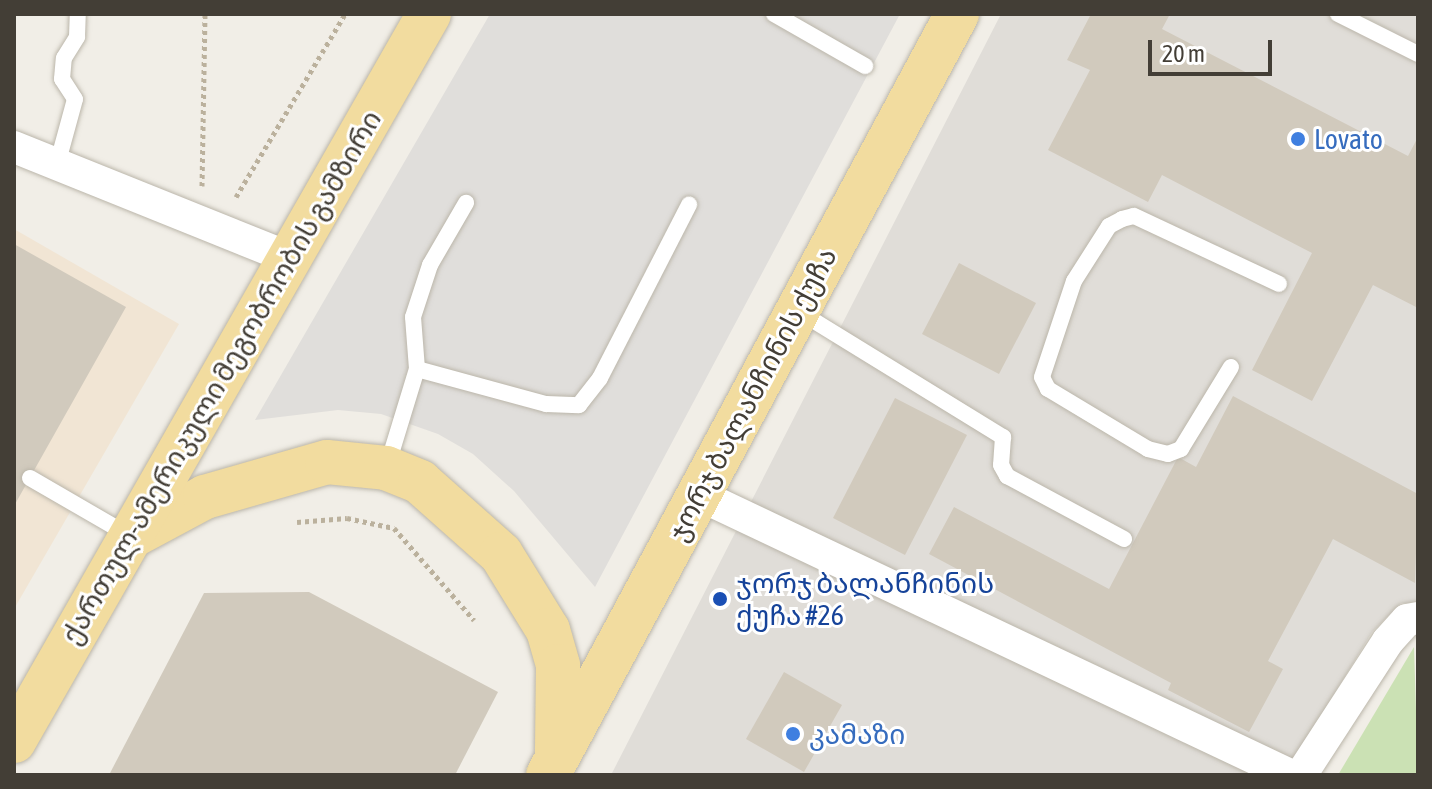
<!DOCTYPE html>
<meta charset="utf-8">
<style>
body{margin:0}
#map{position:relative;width:1432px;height:789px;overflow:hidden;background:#f1eee7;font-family:"Asap Condensed","Noto Sans Georgian",sans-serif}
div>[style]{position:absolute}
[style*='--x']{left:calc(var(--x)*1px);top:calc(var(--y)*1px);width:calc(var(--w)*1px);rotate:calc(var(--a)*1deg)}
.commercial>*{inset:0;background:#f1e5d4}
.industrial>*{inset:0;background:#e0ddd8}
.green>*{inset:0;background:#cbe1b4}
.parking>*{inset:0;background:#e0dedb}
.building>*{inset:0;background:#d1cabd}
.path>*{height:5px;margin-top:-2.5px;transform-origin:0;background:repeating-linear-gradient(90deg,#bbb19d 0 4px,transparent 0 8px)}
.roads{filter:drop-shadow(0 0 2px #bbb6aa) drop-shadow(0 0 2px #bbb6aa)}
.service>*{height:16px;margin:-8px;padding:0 8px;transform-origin:8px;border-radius:8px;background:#fff}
.minor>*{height:32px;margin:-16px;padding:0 16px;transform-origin:16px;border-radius:16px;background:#fff}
.primary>*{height:44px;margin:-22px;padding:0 22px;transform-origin:22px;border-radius:22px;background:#f2dc9f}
.dots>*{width:22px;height:22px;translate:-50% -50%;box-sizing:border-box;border:4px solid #fff;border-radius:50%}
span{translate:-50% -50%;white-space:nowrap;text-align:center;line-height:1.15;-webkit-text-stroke:6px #fff;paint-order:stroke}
.shop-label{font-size:28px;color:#366cbe}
.left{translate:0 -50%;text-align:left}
.street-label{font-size:28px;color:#433e36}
.transit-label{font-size:28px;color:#164399}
.frame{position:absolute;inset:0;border:16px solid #433e36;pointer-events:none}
.scale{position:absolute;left:1148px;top:40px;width:124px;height:36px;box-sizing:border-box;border:4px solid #433e36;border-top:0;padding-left:10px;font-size:24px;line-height:28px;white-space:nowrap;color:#433e36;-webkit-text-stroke:6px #fff;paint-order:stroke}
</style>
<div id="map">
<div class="commercial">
<div style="clip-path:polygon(14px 229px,179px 324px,14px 609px)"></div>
</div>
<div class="industrial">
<div style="clip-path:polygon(1001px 14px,1418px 14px,1418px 603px,1401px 603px,1372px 632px,1285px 775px,611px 775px)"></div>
</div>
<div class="green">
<div style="clip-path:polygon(1414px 647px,1418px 775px,1338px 775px)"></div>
</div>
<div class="parking">
<div style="clip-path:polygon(490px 14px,900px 14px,595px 587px,514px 491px,473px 454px,438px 434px,381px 414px,338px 410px,255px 420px)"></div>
</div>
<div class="building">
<div style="clip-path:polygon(1091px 14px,1170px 14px,1162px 29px,1408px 156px,1418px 137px,1418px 308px,1373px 285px,1312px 401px,1252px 370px,1312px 253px,1162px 175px,1148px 202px,1048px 150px,1090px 70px,1067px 60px)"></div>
<div style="clip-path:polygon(14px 244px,126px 307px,14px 506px)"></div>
<div style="clip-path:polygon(959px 263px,1036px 303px,999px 374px,922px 334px)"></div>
<div style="clip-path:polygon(1233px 396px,1418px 494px,1415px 583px,1333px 539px,1268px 661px,1283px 669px,1249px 732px,1168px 690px,1171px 683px,929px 554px,954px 507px,1109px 589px,1178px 457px,1196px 467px)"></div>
<div style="clip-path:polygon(895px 398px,967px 435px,905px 555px,833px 518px)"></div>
<div style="clip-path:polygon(309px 592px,498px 692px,455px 775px,109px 775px,204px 593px)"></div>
<div style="clip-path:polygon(784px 672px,842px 705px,804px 772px,746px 739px)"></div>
</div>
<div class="path">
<div style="--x:202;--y:186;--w:172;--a:-89"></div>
<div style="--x:236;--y:197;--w:213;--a:-59.2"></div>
<div style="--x:297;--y:522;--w:50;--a:-4.6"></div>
<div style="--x:347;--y:518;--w:48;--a:12"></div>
<div style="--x:394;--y:528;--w:122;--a:49"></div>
</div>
<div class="roads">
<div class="service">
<div style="--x:774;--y:14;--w:105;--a:29.7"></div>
<div style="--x:1338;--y:14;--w:89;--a:26.6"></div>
<div style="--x:57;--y:165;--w:68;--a:-74.7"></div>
<div style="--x:75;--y:99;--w:24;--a:-123"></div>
<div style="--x:62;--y:79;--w:21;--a:-85"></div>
<div style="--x:64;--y:58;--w:25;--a:-58"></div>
<div style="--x:77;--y:37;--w:23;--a:-88"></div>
<div style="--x:798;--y:311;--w:241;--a:31.6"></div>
<div style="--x:1003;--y:437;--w:28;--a:94"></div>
<div style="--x:1001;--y:465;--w:13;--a:61"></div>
<div style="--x:1007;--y:476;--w:133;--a:28.3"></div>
<div style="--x:1231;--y:367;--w:96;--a:121.4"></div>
<div style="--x:1181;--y:449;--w:14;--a:159"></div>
<div style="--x:1168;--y:454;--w:21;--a:-166"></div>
<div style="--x:1148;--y:449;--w:117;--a:-149"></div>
<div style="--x:1048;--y:389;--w:13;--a:-117"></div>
<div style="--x:1042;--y:377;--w:101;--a:-71.6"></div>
<div style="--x:1074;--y:281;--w:65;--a:-57.5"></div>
<div style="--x:1109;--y:226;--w:15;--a:-28"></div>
<div style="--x:1122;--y:219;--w:12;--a:-14"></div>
<div style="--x:1134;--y:216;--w:160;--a:25.1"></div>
<div style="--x:417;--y:369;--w:134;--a:15.2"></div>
<div style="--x:546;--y:404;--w:33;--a:2"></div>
<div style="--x:579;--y:405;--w:34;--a:-52"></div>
<div style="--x:600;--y:378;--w:195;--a:-62.8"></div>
<div style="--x:387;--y:467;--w:102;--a:-73"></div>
<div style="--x:417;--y:369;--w:52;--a:-94.4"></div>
<div style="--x:413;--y:317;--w:55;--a:-71.9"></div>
<div style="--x:430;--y:265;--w:72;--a:-59.9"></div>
<div style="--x:30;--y:478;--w:116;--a:30.1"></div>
</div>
<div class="minor">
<div style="--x:14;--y:147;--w:294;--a:21.9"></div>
<div style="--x:697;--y:494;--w:656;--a:25.35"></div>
<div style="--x:1301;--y:775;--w:160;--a:-57"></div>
<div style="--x:1388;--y:641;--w:28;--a:-48"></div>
<div style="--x:1407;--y:620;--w:11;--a:-10"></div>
</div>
<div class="primary">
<div style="--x:132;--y:536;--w:83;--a:-28.1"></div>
<div style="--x:205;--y:497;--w:127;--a:-16"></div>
<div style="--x:327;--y:462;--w:59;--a:5.8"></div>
<div style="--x:386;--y:468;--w:37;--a:22"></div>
<div style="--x:420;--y:482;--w:108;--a:41.6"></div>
<div style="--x:501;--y:554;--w:89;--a:58.3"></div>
<div style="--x:548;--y:630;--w:37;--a:74"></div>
<div style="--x:558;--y:666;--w:86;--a:90.7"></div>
<div style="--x:14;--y:741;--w:837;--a:-60.28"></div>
<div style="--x:548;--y:775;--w:864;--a:-61.74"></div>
</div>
</div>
<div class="dots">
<div style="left:1298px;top:139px;background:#3f7fe0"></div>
<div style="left:720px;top:599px;background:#1a4fb4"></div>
<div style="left:793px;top:734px;background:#3f7fe0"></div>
</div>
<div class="shop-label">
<span class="left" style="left:1314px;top:139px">Lovato</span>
<span class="left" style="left:809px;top:734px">კამაზი</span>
</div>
<div class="street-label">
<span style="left:221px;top:377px;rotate:-60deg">ქართულ-ამერიკული მეგობრობის გამზირი</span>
<span style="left:752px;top:394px;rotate:-62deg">ჯორჯ ბალანჩინის ქუჩა</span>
</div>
<div class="transit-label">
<span class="left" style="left:736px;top:599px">ჯორჯ ბალანჩინის<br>ქუჩა #26</span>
</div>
<div class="frame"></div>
<div class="scale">20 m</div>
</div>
